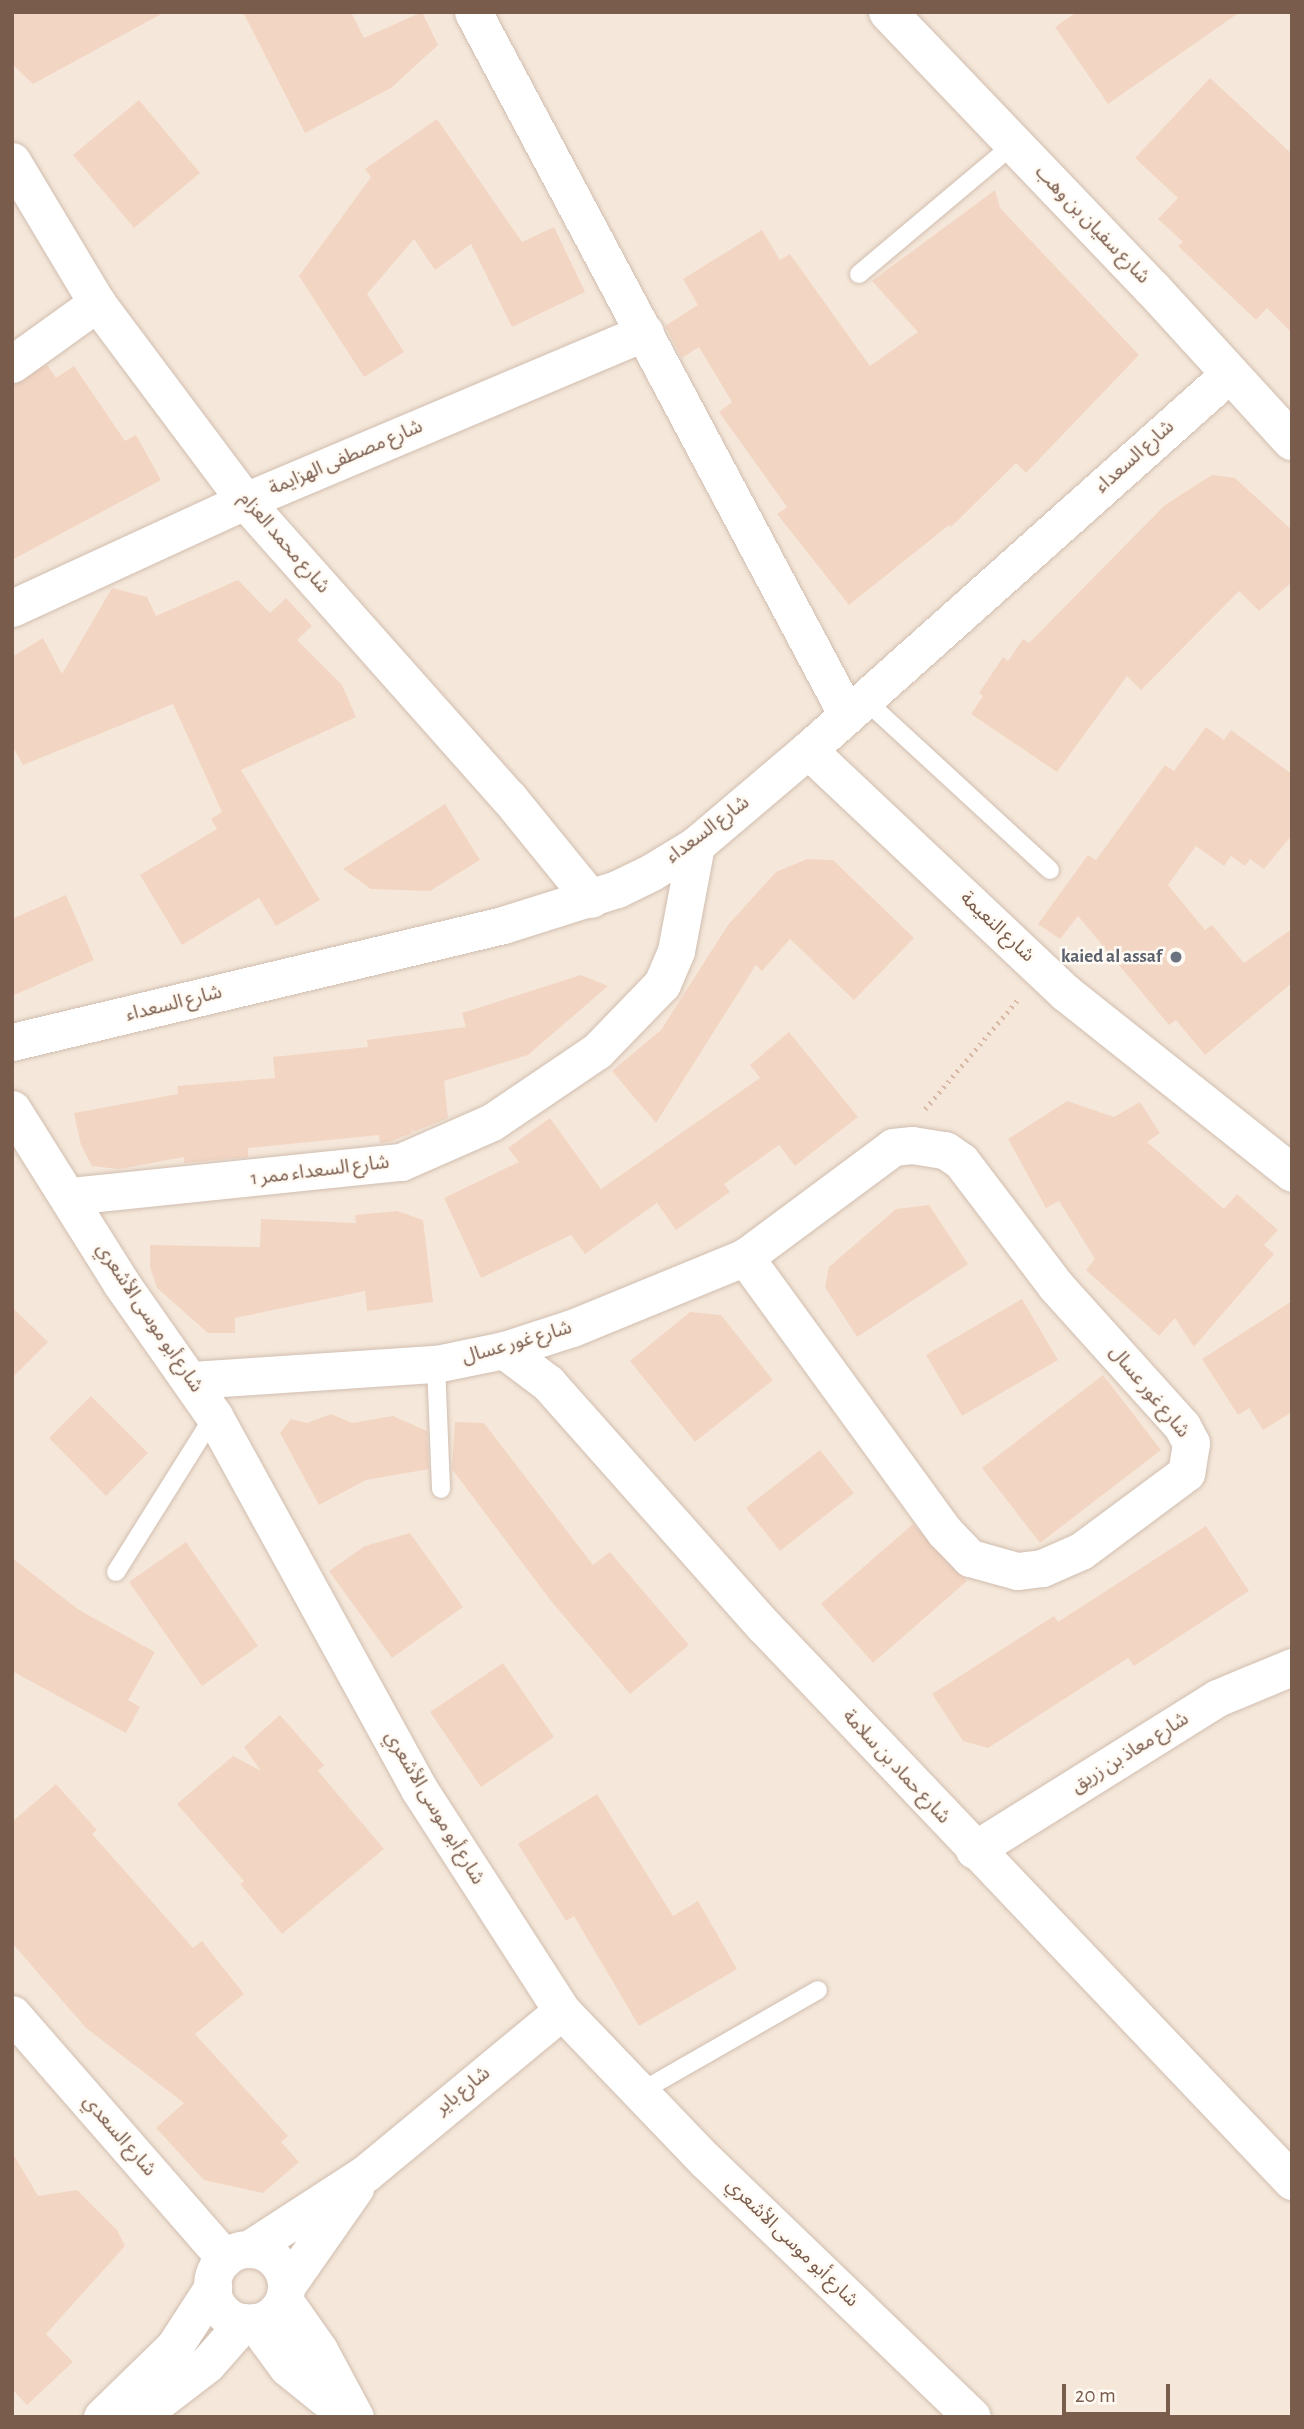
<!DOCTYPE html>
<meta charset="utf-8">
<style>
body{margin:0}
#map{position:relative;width:1304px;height:2429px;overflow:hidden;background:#fdf6ec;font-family:"Alegreya Sans","Noto Sans Arabic",sans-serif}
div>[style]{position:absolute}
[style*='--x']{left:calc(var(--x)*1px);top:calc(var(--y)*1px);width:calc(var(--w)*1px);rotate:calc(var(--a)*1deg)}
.residential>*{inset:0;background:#f5e8da}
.building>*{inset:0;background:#f3d5c3}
.path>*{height:4.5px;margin-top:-2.25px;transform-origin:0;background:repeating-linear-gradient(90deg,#d9b8a5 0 2px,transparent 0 7px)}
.roads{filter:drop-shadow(0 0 2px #d1beb0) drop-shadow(0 0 2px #d1beb0)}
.lane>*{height:18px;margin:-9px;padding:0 9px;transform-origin:9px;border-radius:9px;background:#fff}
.street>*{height:37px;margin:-18.5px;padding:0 18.5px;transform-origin:18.5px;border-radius:18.5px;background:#fff}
.street>.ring{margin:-18.5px;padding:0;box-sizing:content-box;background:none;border:37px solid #fff;border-radius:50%}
.secondary>*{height:38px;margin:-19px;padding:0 19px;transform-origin:19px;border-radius:19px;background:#fff}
.dots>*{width:19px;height:19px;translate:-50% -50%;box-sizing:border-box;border:4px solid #fffaf3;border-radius:50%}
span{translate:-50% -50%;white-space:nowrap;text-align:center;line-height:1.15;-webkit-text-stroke:5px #fffaf3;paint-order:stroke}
.street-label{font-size:19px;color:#7a5c4d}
.worship-label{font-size:19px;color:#5b616d;font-weight:700}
.right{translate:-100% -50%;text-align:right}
.frame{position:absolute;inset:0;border:14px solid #7a5c4d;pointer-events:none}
.scale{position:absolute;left:1062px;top:2384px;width:108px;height:32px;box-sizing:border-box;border:4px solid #7a5c4d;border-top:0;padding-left:9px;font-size:21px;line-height:24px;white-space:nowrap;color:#7a5c4d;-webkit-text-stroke:5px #fffaf3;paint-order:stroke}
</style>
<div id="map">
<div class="residential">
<div style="clip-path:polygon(12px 12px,1292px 12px,1292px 2417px,12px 2417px)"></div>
</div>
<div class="building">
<div style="clip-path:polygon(12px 12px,165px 12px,33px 84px,12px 64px)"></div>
<div style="clip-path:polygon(243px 12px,351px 12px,364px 38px,422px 12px,438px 45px,391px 88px,305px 133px)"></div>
<div style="clip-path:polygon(1077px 12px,1240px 12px,1108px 104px,1055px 27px)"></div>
<div style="clip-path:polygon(1210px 78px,1292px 154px,1292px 333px,1267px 308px,1256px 320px,1178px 246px,1183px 242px,1158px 219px,1178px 198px,1135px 158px)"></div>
<div style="clip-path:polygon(139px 100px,200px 173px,134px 228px,73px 155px)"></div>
<div style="clip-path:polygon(437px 119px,522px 242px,554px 227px,585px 292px,512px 327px,471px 244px,435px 270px,414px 239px,367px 294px,404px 352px,364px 377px,299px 276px,371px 177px,365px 169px)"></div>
<div style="clip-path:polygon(995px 190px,1000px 208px,1139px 355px,1026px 473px,1016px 463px,951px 527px,949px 525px,849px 605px,777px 514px,787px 507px,719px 412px,732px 402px,699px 347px,682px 358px,665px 326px,698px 305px,683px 279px,762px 230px,780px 260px,790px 254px,870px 366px,918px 332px,872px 281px)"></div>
<div style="clip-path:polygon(47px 365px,56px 378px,74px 366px,125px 441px,136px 435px,161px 480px,12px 560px,12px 385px)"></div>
<div style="clip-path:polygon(1212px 475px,1235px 478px,1292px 530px,1292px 582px,1259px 611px,1239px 591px,1141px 690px,1127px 676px,1057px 772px,971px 714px,983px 696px,979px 693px,1003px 657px,1008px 661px,1023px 639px,1029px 643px,1165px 505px)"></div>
<div style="clip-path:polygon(238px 580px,270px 613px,286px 598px,312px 626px,297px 640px,342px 685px,356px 717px,241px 770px,320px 900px,276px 926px,259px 898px,182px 945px,140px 875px,217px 829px,211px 819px,222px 812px,173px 704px,23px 765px,12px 745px,12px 657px,43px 638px,62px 674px,112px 588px,147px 597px,156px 616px)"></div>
<div style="clip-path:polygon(1206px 727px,1224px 740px,1231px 730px,1292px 774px,1292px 835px,1264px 869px,1250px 859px,1245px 866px,1231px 856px,1224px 866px,1196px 846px,1168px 885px,1205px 930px,1212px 925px,1244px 963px,1292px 929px,1292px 983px,1205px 1055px,1176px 1020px,1169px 1025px,1078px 916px,1060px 939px,1038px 924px,1088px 855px,1096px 860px,1165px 765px,1174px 771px)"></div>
<div style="clip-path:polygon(445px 804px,480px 860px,430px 891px,371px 889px,343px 869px)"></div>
<div style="clip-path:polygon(807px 859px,833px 860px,914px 938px,854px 1000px,790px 939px,762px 971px,756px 965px,656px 1123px,612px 1071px,661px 1030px,728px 925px,776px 872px)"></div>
<div style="clip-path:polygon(66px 895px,94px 960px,12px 996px,12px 919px)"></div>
<div style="clip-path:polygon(581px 975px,608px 986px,528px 1055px,444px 1081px,448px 1118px,413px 1132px,411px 1128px,412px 1133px,389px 1142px,380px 1143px,379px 1135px,248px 1148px,248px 1157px,184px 1163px,184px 1157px,119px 1169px,92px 1166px,81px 1145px,74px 1113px,178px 1094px,177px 1086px,275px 1078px,273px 1057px,368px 1047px,367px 1040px,466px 1027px,462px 1013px)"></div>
<div style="clip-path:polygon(789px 1032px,858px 1117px,795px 1166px,779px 1145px,724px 1184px,730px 1192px,676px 1230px,657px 1203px,585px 1254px,571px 1235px,481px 1278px,444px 1198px,519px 1162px,508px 1148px,550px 1118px,601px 1189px,760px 1078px,750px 1065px)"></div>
<div style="clip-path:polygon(1067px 1101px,1114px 1117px,1140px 1102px,1160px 1133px,1147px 1142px,1224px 1209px,1237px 1194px,1278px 1230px,1264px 1245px,1274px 1254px,1194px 1347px,1175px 1318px,1159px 1336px,1086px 1270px,1095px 1259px,1059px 1201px,1046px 1208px,1008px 1139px)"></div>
<div style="clip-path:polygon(929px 1205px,968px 1264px,857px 1337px,825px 1287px,829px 1267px,896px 1209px)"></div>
<div style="clip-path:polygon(397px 1211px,423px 1220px,433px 1302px,367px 1311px,365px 1291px,235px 1318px,235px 1333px,208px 1333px,157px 1288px,150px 1267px,150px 1245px,260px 1247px,261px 1219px,356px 1223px,355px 1215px)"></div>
<div style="clip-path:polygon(1022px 1299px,1058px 1360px,962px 1416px,926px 1355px)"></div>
<div style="clip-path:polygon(1292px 1301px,1292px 1412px,1263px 1430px,1249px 1408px,1238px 1415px,1202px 1359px)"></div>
<div style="clip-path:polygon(12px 1307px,48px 1342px,12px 1378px)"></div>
<div style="clip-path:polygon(690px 1312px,721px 1315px,773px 1380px,695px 1442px,630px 1361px)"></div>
<div style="clip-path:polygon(1103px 1375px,1161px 1450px,1040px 1543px,982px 1468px)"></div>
<div style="clip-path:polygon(91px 1396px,148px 1453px,106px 1496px,49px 1438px)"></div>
<div style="clip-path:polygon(331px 1414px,352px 1423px,393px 1416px,427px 1431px,429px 1469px,366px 1480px,319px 1505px,280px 1433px,291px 1419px,307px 1423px)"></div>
<div style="clip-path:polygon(455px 1422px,484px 1423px,593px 1565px,610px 1552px,689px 1645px,630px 1694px,551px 1601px,452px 1469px)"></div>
<div style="clip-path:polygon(820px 1450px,854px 1493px,780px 1551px,746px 1508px)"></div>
<div style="clip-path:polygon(913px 1524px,967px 1581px,873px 1663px,821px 1604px)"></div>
<div style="clip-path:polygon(1206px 1526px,1249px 1591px,1134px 1666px,1128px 1658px,988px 1748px,963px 1741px,932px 1694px,1054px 1616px,1058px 1622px)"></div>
<div style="clip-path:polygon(410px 1533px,463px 1607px,392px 1658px,329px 1571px,365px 1546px)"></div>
<div style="clip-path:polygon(186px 1542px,258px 1646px,202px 1686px,129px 1582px)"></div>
<div style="clip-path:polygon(12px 1558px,79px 1610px,155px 1652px,128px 1700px,140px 1707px,126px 1733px,12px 1671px)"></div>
<div style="clip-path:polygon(503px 1663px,554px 1737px,481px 1787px,430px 1712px)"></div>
<div style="clip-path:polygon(280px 1715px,324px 1765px,318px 1771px,384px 1849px,282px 1934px,240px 1884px,244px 1881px,177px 1804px,233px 1756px,261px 1771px,244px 1747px)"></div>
<div style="clip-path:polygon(56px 1784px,97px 1830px,92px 1834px,193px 1948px,202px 1941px,244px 1994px,195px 2034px,288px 2136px,281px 2142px,299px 2162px,263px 2193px,204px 2180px,156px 2128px,184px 2103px,86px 2028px,12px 1943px,12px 1822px)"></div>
<div style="clip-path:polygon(597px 1794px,673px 1916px,698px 1901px,737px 1969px,639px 2026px,574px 1916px,566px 1921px,518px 1844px)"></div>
<div style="clip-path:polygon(12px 2152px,38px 2196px,77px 2190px,117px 2230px,125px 2246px,46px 2334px,73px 2362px,27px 2405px,12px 2389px)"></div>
</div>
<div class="path">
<div style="--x:925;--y:1109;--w:145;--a:-49.7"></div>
</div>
<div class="roads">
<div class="lane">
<div style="--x:859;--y:274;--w:202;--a:-40"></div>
<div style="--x:863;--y:698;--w:254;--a:42.6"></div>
<div style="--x:436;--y:1364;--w:125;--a:87.7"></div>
<div style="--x:116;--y:1572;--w:184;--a:-57.9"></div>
<div style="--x:640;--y:2092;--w:205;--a:-29.8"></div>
</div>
<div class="street">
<div style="--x:473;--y:12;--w:794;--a:61.98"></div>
<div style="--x:12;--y:161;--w:165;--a:59.1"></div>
<div style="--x:97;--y:303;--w:247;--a:53.2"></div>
<div style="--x:245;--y:501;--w:397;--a:48.4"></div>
<div style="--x:509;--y:798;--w:130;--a:50.9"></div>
<div style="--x:12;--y:364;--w:105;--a:-35.7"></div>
<div style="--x:12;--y:608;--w:256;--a:-24.7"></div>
<div style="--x:245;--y:501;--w:434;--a:-22.9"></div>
<div style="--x:808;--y:750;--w:354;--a:43.3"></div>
<div style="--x:1066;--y:993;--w:289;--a:38.5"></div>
<div style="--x:12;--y:1042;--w:505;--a:-13.4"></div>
<div style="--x:503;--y:925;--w:120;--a:-17.5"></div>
<div style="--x:617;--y:889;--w:37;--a:-26"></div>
<div style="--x:650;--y:873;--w:54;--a:-31.3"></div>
<div style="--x:696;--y:845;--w:147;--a:-40.3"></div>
<div style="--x:808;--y:750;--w:563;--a:-41.76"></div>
<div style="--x:12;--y:1109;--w:205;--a:57.9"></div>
<div style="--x:121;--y:1283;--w:162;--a:55"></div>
<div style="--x:214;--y:1416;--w:426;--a:61.2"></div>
<div style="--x:419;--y:1789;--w:264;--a:57.2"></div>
<div style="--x:562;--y:2011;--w:208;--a:46.2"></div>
<div style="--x:706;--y:2161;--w:369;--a:43.9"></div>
<div style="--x:70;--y:1196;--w:333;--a:-5.9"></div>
<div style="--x:401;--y:1162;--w:99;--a:-23.7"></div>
<div style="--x:492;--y:1122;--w:127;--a:-34.1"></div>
<div style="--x:597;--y:1051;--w:93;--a:-45.9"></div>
<div style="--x:662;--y:984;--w:36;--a:-67"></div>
<div style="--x:676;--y:951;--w:108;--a:-79.3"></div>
<div style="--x:504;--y:1350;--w:55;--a:36.9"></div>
<div style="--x:548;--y:1383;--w:325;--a:48.4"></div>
<div style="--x:764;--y:1626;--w:766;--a:46.43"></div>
<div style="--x:192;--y:1380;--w:245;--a:-3.8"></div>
<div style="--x:436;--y:1364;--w:69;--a:-11.6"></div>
<div style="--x:504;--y:1350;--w:71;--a:-17.9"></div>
<div style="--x:572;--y:1328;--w:187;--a:-22.3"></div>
<div style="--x:745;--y:1257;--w:184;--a:-36.6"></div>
<div style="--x:893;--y:1147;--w:19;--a:-6"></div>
<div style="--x:912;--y:1145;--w:33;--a:9"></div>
<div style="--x:945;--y:1150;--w:19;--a:35"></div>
<div style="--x:961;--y:1161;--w:156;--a:52.8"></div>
<div style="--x:1055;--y:1285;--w:190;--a:48"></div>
<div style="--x:1182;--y:1426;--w:19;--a:62"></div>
<div style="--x:1191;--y:1443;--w:30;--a:99"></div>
<div style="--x:1186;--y:1473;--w:131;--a:143.4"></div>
<div style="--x:1081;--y:1551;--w:43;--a:156.4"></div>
<div style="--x:1042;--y:1568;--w:25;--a:173"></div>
<div style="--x:1017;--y:1571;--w:49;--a:-164.5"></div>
<div style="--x:970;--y:1558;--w:37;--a:-134"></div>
<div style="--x:944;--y:1531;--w:339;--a:-126"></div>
<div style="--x:974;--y:1850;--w:287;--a:-32"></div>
<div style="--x:1217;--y:1698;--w:81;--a:-22.5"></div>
<div style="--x:12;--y:2014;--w:324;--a:48.9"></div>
<div style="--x:249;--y:2249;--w:140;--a:-33"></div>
<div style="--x:366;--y:2173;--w:254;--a:-39.6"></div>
<div class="ring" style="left:212px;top:2249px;width:37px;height:37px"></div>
<div style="--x:286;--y:2287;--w:121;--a:-55.1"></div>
<div style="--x:284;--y:2300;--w:61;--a:55"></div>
<div style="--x:319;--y:2350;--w:76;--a:61.8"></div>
<div style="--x:254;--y:2322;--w:56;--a:53.7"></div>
<div style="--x:287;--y:2367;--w:80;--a:38.9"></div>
<div style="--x:102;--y:2417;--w:100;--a:-44.2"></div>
<div style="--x:174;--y:2347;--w:72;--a:-57"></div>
<div style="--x:138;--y:2417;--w:87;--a:-37.5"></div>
<div style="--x:207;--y:2364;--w:56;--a:-48.6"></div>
</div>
<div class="secondary">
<div style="--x:888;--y:12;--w:383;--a:46.3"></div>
<div style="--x:1153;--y:289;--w:206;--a:47.6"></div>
</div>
</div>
<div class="dots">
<div style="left:1176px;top:957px;background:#6b7280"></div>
</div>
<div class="street-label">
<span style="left:1092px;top:225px;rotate:46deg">شارع سفيان بن وهب</span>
<span style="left:1135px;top:457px;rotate:-42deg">شارع السعداء</span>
<span style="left:346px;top:458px;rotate:-23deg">شارع مصطفى الهزايمة</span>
<span style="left:284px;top:543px;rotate:49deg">شارع محمد العزام</span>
<span style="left:708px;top:830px;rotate:-37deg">شارع السعداء</span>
<span style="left:997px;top:927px;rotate:43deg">شارع النعيمة</span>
<span style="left:174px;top:1004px;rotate:-14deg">شارع السعداء</span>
<span style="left:320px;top:1171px;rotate:-7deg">شارع السعداء ممر 1</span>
<span style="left:149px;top:1318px;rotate:56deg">شارع أبو موسى الأشعري</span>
<span style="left:517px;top:1343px;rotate:-16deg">شارع غور عسال</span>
<span style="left:1149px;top:1392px;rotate:50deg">شارع غور عسال</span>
<span style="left:1130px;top:1753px;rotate:-32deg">شارع معاذ بن زريق</span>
<span style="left:896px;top:1767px;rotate:47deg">شارع حماد بن سلامة</span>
<span style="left:434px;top:1808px;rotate:59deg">شارع أبو موسى الأشعري</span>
<span style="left:463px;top:2091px;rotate:-39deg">شارع باير</span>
<span style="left:119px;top:2136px;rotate:49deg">شارع السعدي</span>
<span style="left:792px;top:2243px;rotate:44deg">شارع أبو موسى الأشعري</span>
</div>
<div class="worship-label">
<span class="right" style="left:1162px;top:957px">kaied al assaf</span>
</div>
<div class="frame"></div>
<div class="scale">20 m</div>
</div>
